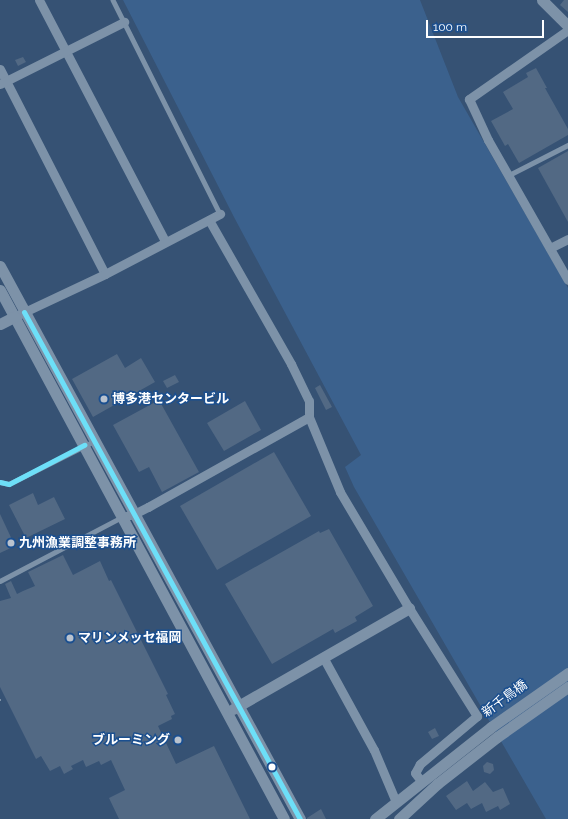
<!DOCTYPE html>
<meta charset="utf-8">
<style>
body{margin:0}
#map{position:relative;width:568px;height:819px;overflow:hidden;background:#365274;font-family:Raleway,"Noto Sans JP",sans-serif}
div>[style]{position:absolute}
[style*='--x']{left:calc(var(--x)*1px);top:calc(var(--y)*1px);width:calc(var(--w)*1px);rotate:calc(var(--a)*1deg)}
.water>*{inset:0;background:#3b618d}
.building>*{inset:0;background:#526984}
.path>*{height:1.5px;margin-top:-0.75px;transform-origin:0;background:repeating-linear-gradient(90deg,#7d92a8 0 2px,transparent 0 5px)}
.service>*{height:4.5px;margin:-2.25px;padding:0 2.25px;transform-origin:2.25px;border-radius:2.25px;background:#7d92a8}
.minor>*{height:9px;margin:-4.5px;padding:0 4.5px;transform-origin:4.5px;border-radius:4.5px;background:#7d92a8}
.tertiary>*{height:11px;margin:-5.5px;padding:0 5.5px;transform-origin:5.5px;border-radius:5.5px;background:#7d92a8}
.bus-1>*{height:5px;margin:-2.5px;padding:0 2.5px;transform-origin:2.5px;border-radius:2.5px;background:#6ddff8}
.dots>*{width:11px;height:11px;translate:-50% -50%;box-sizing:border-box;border:2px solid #1b4f8f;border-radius:50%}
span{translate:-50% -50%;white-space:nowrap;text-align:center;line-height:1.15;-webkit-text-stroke:3px #1b4f8f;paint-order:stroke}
.poi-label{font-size:13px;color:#fff;font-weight:700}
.left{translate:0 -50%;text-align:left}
.right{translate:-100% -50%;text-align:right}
.street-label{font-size:13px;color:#fff}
.scale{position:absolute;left:426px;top:20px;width:118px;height:18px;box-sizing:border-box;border:2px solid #fff;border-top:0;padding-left:5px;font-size:12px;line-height:14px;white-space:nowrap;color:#fff;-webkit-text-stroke:3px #1b4f8f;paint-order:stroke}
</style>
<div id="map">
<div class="water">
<div style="clip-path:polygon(123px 0,420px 0,458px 97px,568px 288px,568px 819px,546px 819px,354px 487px,345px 467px,361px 455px,235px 219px)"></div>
</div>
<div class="building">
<div style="clip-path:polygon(564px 0,568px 0,568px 12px,560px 5px)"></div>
<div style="clip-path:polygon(23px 57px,26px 62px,18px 66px,15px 60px)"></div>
<div style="clip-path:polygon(536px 68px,547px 88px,545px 88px,568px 129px,568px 135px,519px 163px,508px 144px,505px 146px,491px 121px,513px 109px,503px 92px,528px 77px,526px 73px)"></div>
<div style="clip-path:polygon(568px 151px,568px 222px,538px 168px)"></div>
<div style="clip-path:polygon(117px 354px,125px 368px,141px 358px,155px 382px,93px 417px,72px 379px)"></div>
<div style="clip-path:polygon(175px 375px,179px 382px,167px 388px,163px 381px)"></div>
<div style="clip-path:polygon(320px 385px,332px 407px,326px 410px,315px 388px)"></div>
<div style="clip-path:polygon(159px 400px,199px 472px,162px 492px,149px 467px,139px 472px,113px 425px)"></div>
<div style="clip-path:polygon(245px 401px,261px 430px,224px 451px,207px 423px)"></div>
<div style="clip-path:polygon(274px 452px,311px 516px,217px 570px,180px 506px)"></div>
<div style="clip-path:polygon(33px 493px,38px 505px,54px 497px,65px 519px,26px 538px,9px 505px)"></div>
<div style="clip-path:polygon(0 514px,15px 546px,0 553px)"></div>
<div style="clip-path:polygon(329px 529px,373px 606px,355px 617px,357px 621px,335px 633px,333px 629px,272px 664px,225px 584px,319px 531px,320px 533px)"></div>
<div style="clip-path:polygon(63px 555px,73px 575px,100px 561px,109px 581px,111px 580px,168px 694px,166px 695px,175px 714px,171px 716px,172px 719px,158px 726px,176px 764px,214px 746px,250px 819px,119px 819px,109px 798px,125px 790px,111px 760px,101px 765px,99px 761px,86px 767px,83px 760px,71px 766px,73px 769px,64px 774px,60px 766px,50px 771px,41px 756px,36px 759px,0 687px,0 601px,11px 598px,5px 584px,11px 581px,17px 594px,23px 591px,35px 586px,28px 572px)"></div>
<div style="clip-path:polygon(435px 728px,439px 736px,432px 739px,428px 732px)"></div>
<div style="clip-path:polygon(487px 762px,493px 764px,494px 770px,490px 774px,484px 772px,483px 766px)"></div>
<div style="clip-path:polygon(467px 781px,473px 791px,485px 782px,493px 792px,503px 788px,510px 804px,500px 810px,498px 806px,486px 812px,482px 803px,471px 809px,467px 803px,456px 810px,446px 796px)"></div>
<div style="clip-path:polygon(321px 809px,326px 819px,307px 819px,307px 818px)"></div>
</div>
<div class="path">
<div style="--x:0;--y:700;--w:1;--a:0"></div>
</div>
<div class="service">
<div style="--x:113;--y:0;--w:239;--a:63.4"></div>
<div style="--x:509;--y:175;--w:66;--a:-27"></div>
<div style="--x:0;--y:482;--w:9;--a:13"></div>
<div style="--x:9;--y:484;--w:95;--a:-26.8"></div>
<div style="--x:0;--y:581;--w:138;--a:-27.7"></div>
</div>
<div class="minor">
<div style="--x:39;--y:0;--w:272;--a:62.4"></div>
<div style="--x:568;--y:30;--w:121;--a:145.1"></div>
<div style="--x:469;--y:99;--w:45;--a:65.1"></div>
<div style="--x:488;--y:140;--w:161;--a:60.3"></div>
<div style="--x:0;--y:69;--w:230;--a:62.9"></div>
<div style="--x:0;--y:84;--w:139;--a:-26.6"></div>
<div style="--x:209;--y:220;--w:166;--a:60.3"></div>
<div style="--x:291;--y:364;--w:41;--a:64.1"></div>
<div style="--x:309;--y:401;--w:16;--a:90"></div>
<div style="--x:309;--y:417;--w:81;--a:67.5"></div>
<div style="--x:340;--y:492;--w:135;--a:59.3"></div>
<div style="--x:409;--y:608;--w:128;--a:57.8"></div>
<div style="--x:477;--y:716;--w:75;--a:139.9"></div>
<div style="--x:420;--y:764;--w:10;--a:119"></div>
<div style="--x:415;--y:773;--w:11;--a:52"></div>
<div style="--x:550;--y:248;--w:20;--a:-27"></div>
<div style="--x:18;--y:315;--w:96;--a:-25.2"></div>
<div style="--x:105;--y:274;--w:130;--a:-27.6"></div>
<div style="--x:122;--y:517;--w:12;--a:-14"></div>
<div style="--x:134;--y:514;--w:16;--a:-27"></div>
<div style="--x:148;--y:507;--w:184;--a:-29.2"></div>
<div style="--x:323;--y:657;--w:106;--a:61.3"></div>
<div style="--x:374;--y:750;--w:56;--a:67.1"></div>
</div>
<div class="tertiary">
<div style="--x:542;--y:0;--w:37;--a:45"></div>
<div style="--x:0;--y:266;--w:629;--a:61.52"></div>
<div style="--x:0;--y:290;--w:600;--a:61.77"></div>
<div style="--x:0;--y:324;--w:16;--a:-27"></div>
<div style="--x:233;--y:709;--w:203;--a:-29.8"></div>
<div style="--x:375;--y:819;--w:148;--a:-38.4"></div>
<div style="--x:491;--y:727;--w:94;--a:-35"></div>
<div style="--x:399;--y:819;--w:52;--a:-42.6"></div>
<div style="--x:437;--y:784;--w:76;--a:-38.1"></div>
<div style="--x:497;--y:737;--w:87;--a:-35.2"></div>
</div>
<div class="bus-1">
<div style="--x:24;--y:312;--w:577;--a:61.44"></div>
<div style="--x:0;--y:482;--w:9;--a:13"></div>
<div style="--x:9;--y:484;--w:85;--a:-27.5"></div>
</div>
<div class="dots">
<div style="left:104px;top:399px;background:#b9c2ce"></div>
<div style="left:11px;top:543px;background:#b9c2ce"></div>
<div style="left:70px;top:638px;background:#b9c2ce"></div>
<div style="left:178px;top:740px;background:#b9c2ce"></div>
<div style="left:272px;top:767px;background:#fff"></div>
</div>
<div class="poi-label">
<span class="left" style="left:112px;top:399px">博多港センタービル</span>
<span class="left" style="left:19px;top:543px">九州漁業調整事務所</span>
<span class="left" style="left:78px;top:638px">マリンメッセ福岡</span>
<span class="right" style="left:170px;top:740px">ブルーミング</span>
</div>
<div class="street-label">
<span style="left:505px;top:699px;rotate:-36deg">新千鳥橋</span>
</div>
<div class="scale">100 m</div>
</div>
